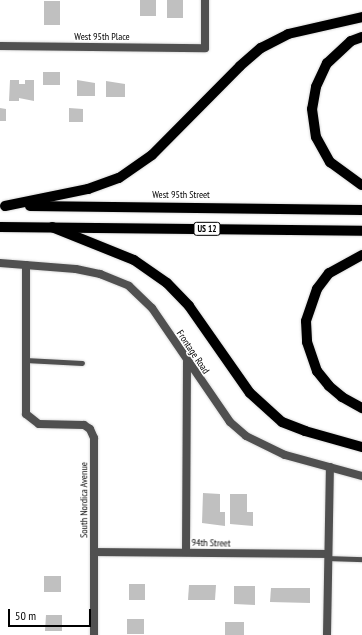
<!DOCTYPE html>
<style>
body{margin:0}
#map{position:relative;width:362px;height:635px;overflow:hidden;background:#fff;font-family:"PT Sans Narrow",sans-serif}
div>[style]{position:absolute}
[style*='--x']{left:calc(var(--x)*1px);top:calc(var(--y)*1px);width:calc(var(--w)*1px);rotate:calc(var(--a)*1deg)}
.building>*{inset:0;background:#c0c0c0}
.roads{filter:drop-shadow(0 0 1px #dbdbdb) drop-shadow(0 0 1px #dbdbdb)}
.service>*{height:5px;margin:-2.5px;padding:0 2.5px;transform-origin:2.5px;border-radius:2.5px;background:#505050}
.minor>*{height:8px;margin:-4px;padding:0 4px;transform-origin:4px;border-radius:4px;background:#505050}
.primary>*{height:10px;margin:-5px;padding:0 5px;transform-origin:5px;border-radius:5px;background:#000}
span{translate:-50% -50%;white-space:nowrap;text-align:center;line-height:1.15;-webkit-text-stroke:3px #fff;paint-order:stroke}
.shield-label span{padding:1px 3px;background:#fff;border:1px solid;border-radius:3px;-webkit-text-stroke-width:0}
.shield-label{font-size:9px;color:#000;font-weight:700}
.street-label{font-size:10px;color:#000}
.scale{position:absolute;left:8px;top:609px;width:83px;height:18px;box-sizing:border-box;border:2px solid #000;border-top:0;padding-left:5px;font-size:12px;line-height:14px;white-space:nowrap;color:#000;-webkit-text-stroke:3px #fff;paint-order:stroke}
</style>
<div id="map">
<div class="building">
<div style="clip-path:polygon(140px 0,156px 0,156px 16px,140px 16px)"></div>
<div style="clip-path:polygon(167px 0,183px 0,183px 18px,167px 18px)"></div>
<div style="clip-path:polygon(44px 1px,60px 1px,60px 25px,44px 25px)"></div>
<div style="clip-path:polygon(43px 72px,60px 72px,60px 85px,43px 85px)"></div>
<div style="clip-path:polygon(10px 80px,19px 80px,19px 84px,25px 84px,25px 80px,34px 80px,34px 101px,19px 98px,19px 101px,9px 101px)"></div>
<div style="clip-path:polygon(77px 80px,95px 83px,95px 96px,77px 96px)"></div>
<div style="clip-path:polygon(106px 81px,125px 84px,125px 97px,106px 97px)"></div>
<div style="clip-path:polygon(0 108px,6px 109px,6px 121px,0 121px)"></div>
<div style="clip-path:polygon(69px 108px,83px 109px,83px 122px,69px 122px)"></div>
<div style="clip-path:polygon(203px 493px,220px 494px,220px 512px,225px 512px,225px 526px,202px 523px)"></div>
<div style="clip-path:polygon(230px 494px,247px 494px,247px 512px,253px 512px,253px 526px,230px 524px)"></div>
<div style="clip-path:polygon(44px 576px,61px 576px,61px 592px,44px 592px)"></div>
<div style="clip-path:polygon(129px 584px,145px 584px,145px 600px,129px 600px)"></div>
<div style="clip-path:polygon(189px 585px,216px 585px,215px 600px,188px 600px)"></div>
<div style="clip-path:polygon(234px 586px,255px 586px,255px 605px,234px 604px)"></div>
<div style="clip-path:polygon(271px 588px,310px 588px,310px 603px,270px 602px)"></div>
<div style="clip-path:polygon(46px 615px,62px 615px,62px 631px,45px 631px)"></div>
<div style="clip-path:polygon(127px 619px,144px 619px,144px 634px,127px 634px)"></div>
<div style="clip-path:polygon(225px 622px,244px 622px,244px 635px,225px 635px)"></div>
</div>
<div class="roads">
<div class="service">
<div style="--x:25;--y:360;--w:57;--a:3"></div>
<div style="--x:328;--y:558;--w:34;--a:2"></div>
</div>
<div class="minor">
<div style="--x:0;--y:46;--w:205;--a:0.6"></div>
<div style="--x:205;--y:48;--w:48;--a:-90"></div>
<div style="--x:0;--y:263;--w:76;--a:4.5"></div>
<div style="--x:76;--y:269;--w:25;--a:12"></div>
<div style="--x:100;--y:274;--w:31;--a:22"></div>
<div style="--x:129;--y:286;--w:32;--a:44"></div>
<div style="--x:152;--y:308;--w:138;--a:55.6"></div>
<div style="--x:230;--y:422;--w:21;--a:41"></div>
<div style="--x:246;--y:436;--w:43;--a:26"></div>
<div style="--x:285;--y:455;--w:80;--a:15.3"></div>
<div style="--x:26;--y:265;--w:149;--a:90"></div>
<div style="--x:26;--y:414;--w:16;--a:38"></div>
<div style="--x:39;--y:424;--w:45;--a:1.3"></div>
<div style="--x:84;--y:425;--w:7;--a:34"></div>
<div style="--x:90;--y:429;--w:10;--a:66"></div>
<div style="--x:94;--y:438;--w:197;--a:90"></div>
<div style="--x:94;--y:552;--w:234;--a:0.5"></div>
<div style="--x:186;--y:552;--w:190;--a:-89.7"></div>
<div style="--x:327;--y:635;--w:168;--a:-89"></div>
</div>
<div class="primary">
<div style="--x:362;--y:37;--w:12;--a:160"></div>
<div style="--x:351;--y:41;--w:33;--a:137"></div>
<div style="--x:327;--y:63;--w:26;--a:115"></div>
<div style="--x:316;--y:87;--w:22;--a:100"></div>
<div style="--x:312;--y:109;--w:28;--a:82"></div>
<div style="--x:316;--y:137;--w:29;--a:61"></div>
<div style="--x:330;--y:162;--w:39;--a:36"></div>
<div style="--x:5;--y:206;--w:85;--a:-11.6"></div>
<div style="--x:88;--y:189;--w:33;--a:-20"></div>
<div style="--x:119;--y:178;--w:40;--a:-34.9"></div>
<div style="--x:152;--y:155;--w:125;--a:-45.3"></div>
<div style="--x:240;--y:66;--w:28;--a:-41"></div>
<div style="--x:261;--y:48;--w:30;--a:-27"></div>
<div style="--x:288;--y:34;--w:76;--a:-12.9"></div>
<div style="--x:30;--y:206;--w:332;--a:0.7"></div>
<div style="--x:0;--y:227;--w:362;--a:0.6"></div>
<div style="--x:52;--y:227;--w:88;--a:21.9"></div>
<div style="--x:134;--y:260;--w:40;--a:34.9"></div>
<div style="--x:167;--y:283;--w:32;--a:46"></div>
<div style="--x:189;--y:306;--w:106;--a:55"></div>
<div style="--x:250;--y:393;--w:43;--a:42.2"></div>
<div style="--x:282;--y:422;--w:25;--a:21"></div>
<div style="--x:305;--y:431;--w:59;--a:15.7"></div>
<div style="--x:362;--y:255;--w:38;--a:151"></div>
<div style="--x:329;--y:273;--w:20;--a:127"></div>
<div style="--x:317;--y:289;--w:34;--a:109"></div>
<div style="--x:306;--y:321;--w:21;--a:87"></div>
<div style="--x:307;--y:342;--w:31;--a:71"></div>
<div style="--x:317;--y:371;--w:19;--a:51"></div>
<div style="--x:329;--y:386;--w:17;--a:40"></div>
<div style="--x:342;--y:397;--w:23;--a:29"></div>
</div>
</div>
<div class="shield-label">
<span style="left:207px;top:229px">US 12</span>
</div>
<div class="street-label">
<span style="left:102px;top:37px">West 95th Place</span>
<span style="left:181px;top:195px">West 95th Street</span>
<span style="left:193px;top:352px;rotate:56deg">Frontage Road</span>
<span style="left:84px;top:500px;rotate:-90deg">South Nordica Avenue</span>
<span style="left:211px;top:543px;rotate:1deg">94th Street</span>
</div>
<div class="scale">50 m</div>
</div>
